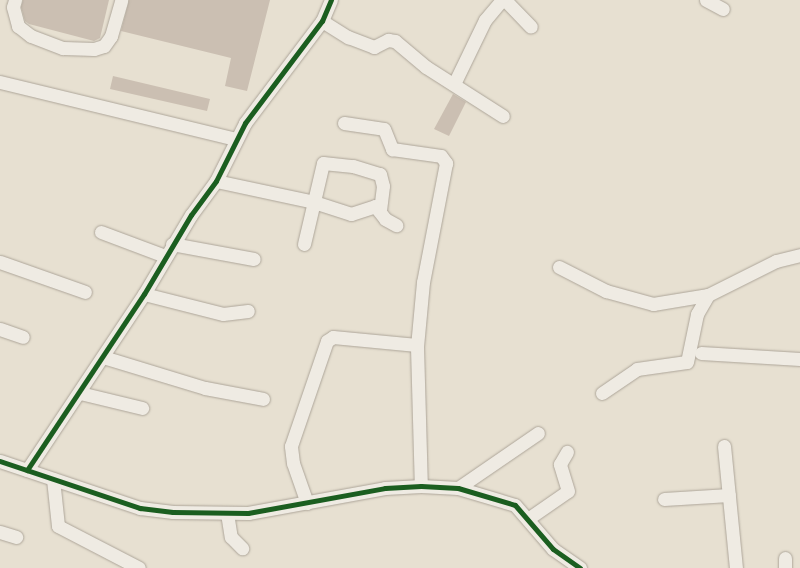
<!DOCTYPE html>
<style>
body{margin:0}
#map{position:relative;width:800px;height:568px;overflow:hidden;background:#e7e0d1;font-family:"Noto Serif",serif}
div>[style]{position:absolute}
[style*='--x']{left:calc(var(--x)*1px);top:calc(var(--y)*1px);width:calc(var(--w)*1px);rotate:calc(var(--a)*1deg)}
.building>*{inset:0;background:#cbbfb2}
.roads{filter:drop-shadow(0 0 1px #ada599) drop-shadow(0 0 1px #ada599)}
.minor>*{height:13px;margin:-6.5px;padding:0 6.5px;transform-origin:6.5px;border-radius:6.5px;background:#efebe3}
.cycleway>*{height:5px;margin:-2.5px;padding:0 2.5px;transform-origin:2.5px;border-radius:2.5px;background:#1b5e20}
span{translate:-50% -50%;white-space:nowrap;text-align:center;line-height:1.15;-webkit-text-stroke:3px #f7eed8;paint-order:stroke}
</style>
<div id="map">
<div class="building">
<div style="clip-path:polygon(23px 0,109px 0,100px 38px,94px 41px,29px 24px,25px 21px,21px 7px)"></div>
<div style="clip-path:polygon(129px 0,270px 0,247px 91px,225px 86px,231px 58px,121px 31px)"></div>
<div style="clip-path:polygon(113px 76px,210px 99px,207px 111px,110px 89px)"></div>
<div style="clip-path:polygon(453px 94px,466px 102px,449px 136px,434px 129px)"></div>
</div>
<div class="roads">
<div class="minor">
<div style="--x:15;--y:0;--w:7;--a:106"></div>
<div style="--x:13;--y:7;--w:20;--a:75"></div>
<div style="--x:18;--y:26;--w:16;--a:38"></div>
<div style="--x:31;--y:36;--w:34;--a:21"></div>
<div style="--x:63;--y:48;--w:31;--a:2"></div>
<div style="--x:94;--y:49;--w:10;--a:-17"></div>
<div style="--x:104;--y:46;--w:12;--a:-55"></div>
<div style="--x:111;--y:36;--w:37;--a:-74"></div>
<div style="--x:505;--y:0;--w:37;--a:46"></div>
<div style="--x:706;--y:0;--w:19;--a:28"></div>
<div style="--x:322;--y:21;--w:31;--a:32"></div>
<div style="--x:348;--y:37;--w:28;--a:21"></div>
<div style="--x:374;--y:47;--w:16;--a:-27"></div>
<div style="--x:388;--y:40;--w:7;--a:8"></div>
<div style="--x:395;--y:41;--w:40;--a:40"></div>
<div style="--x:426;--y:67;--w:91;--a:32.5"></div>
<div style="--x:0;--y:82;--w:242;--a:13.6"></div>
<div style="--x:454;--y:84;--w:71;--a:-64.2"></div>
<div style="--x:485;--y:20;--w:26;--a:-50"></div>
<div style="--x:344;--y:123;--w:40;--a:8.5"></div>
<div style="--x:384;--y:129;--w:22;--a:68"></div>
<div style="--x:392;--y:149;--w:49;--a:8.1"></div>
<div style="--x:441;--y:156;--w:9;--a:54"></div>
<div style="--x:446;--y:163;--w:121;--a:100.9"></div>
<div style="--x:423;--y:282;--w:65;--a:95.3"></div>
<div style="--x:417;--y:347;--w:139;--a:88.4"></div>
<div style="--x:216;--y:181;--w:100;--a:12.1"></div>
<div style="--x:314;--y:202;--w:39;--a:18"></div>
<div style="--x:351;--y:214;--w:25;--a:-18"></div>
<div style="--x:375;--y:206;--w:16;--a:52"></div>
<div style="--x:385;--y:219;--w:13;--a:29"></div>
<div style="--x:101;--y:232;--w:68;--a:20.6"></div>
<div style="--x:172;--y:244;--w:83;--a:10.4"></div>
<div style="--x:304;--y:244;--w:83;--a:-76.8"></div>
<div style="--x:323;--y:163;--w:30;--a:6"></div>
<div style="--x:353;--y:166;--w:28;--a:17"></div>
<div style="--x:380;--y:174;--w:12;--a:76"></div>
<div style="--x:383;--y:186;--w:23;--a:97"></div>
<div style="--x:0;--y:262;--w:90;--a:19.4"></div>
<div style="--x:559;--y:267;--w:53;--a:27.1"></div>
<div style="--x:606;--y:291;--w:49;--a:15.5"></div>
<div style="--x:653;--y:304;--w:56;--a:-9.3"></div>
<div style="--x:708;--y:295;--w:76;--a:-26.6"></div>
<div style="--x:776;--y:261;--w:25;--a:-14"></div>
<div style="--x:144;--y:294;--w:81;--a:14.2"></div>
<div style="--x:223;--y:314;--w:25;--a:-7"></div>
<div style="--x:0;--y:329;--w:24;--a:19"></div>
<div style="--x:701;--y:353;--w:99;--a:3.5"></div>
<div style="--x:103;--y:357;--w:107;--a:16.9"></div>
<div style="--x:205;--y:388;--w:59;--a:10.7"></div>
<div style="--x:80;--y:393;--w:64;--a:13.6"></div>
<div style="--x:602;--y:393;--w:42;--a:-34.4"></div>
<div style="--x:637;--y:369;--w:50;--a:-8"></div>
<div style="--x:687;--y:362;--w:49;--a:-78.2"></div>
<div style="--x:697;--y:314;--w:22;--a:-60"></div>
<div style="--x:724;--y:446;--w:123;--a:84.4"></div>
<div style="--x:0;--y:461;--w:148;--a:18.6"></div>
<div style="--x:140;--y:508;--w:33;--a:7"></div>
<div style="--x:173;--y:512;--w:75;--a:0.8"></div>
<div style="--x:248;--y:513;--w:139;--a:-10.3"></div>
<div style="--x:385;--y:488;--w:36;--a:-3"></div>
<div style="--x:421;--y:486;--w:37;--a:3"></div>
<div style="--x:458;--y:488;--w:59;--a:16.6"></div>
<div style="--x:515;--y:505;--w:58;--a:49.2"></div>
<div style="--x:553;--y:549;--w:33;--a:35"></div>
<div style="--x:27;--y:470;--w:211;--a:-56.4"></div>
<div style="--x:144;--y:294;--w:92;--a:-59.3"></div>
<div style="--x:191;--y:215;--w:42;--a:-53.7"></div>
<div style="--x:216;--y:181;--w:65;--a:-63.4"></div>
<div style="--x:245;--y:123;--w:128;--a:-53"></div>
<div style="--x:322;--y:21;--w:23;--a:-67"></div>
<div style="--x:53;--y:479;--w:47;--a:83.9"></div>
<div style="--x:58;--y:526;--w:91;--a:27.4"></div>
<div style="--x:458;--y:488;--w:97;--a:-34.5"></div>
<div style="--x:664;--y:499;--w:65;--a:-3.5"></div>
<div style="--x:307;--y:503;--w:42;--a:-109.3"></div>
<div style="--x:293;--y:463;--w:17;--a:-97"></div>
<div style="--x:291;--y:446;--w:111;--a:-71.1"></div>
<div style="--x:327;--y:341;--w:7;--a:-34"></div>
<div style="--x:333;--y:337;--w:84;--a:5.4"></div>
<div style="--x:227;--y:513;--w:24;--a:81"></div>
<div style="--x:231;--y:537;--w:16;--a:45"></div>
<div style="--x:529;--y:518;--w:47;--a:-34.7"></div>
<div style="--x:568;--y:491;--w:28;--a:-107"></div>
<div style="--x:560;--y:464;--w:14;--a:-60"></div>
<div style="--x:0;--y:532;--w:17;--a:17"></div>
<div style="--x:785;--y:558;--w:10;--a:90"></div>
</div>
</div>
<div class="cycleway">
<div style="--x:0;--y:461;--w:148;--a:18.6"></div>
<div style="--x:140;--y:508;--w:33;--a:7"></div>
<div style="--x:173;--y:512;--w:75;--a:0.8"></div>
<div style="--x:248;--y:513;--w:139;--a:-10.3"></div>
<div style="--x:385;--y:488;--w:36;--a:-3"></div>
<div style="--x:421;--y:486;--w:37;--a:3"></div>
<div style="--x:458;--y:488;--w:59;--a:16.6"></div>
<div style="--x:515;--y:505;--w:58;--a:49.2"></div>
<div style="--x:553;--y:549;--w:33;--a:35"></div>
<div style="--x:27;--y:470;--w:211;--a:-56.4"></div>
<div style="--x:144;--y:294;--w:92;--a:-59.3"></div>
<div style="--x:191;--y:215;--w:42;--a:-53.7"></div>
<div style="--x:216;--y:181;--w:65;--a:-63.4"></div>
<div style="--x:245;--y:123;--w:128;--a:-53"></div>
<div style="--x:322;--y:21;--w:23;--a:-67"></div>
</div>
</div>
